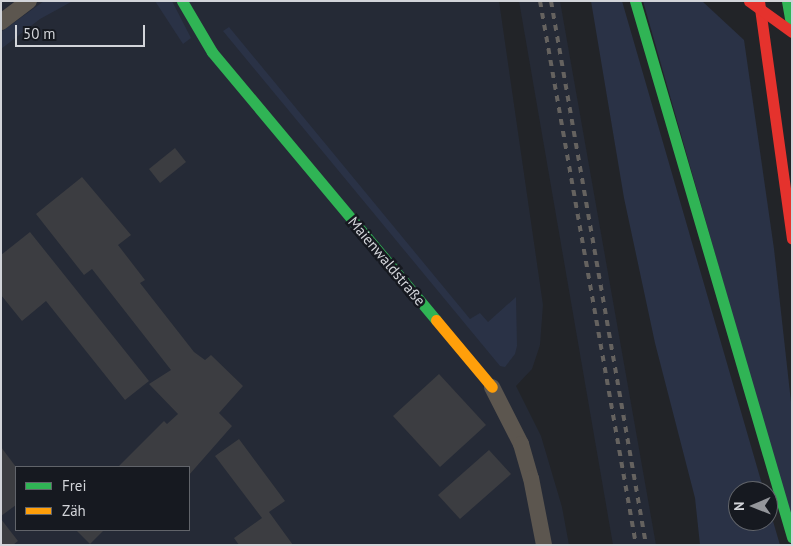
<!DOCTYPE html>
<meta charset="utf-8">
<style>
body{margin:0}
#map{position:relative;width:793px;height:546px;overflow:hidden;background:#222428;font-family:"PT Sans",sans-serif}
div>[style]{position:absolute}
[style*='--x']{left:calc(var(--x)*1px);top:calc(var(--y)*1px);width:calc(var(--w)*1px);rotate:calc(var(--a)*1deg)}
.built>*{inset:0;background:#252a36}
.green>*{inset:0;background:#2a3246}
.building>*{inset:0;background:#3c3d41}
.street>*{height:16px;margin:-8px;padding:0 8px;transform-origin:8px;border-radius:8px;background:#5c564f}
.fast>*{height:11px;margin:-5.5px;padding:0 5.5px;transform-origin:5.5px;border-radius:5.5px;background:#30b455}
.slow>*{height:11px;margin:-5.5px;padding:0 5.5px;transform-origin:5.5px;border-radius:5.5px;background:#ff9f0a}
.jam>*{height:11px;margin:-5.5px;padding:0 5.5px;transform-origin:5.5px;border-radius:5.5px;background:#e5322d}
.rail>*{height:4px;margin-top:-2px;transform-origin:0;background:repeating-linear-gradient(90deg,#65625f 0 6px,transparent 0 12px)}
.jam-bridge>*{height:11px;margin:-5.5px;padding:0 5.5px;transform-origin:5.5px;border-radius:5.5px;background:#e5322d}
span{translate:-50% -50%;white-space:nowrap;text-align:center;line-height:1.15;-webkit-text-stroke:5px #161920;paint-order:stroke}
.street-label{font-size:15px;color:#d2d4d9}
.frame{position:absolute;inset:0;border:2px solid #d2d4d9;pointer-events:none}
.legend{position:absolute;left:15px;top:466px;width:175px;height:65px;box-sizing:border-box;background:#161920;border:1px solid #61646a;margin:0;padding:6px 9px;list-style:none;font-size:15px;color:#d2d4d9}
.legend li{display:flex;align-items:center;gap:10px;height:25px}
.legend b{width:25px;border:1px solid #61646a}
.north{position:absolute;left:728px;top:481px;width:50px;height:50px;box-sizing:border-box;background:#161920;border:1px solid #61646a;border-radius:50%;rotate:269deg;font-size:14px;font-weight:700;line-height:20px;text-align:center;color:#d2d4d9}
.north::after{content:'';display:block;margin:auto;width:18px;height:22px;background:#94969b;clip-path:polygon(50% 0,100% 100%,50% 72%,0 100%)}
.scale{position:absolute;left:15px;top:25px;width:130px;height:22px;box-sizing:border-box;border:2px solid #d2d4d9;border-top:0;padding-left:6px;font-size:15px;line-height:18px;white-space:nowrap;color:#d2d4d9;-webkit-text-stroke:4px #161920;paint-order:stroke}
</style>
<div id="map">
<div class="built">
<div style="clip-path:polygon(evenodd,1px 1px,499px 1px,543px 305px,540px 345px,532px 369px,516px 386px,541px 436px,562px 507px,569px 545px,1px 545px,1px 1px,16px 467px,189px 467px,189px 530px,16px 530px,16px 467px)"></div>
<div style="clip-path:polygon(519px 1px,560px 1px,656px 545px,613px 545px)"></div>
</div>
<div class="green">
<div style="clip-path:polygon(44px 1px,71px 2px,40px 19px,1px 49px,1px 32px)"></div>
<div style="clip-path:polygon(155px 1px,172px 1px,191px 38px,183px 44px)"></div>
<div style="clip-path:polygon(591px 1px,622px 1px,764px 491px,738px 491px,738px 521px,768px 521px,768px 504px,780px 545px,700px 545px,695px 498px,655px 343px,624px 198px)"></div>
<div style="clip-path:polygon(643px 1px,702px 1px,744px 40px,774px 249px,792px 411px,792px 524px)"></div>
<div style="clip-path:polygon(229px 27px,470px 319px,480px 313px,488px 322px,516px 297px,517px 346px,515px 354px,505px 367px,500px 366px,223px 31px)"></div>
</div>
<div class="building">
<div style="clip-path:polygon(175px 148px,186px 162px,160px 183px,149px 169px)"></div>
<div style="clip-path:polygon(82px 177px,131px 235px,118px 245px,145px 280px,140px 283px,194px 352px,205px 360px,211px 355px,243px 386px,219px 413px,232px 426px,189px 475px,189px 467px,118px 467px,164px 421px,167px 424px,178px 414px,149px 384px,171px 370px,92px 269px,84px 275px,36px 214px)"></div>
<div style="clip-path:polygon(30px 232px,149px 381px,125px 400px,46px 301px,22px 321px,1px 295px,1px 255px)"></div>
<div style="clip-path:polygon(439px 374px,486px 425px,440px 467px,393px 416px)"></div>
<div style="clip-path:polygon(239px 439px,285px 501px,269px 512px,293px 545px,239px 545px,234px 538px,262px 518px,215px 456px)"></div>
<div style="clip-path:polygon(1px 447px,16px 467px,16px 505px,1px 516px)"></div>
<div style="clip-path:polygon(489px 450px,511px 474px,460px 519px,438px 495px)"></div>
<div style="clip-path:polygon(1px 519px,18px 541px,13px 545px,1px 545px)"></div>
<div style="clip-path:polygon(76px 530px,104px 530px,90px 544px)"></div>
</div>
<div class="street">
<div style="--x:1;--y:22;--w:35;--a:-37"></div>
<div style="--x:492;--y:387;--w:64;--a:63"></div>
<div style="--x:521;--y:444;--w:35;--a:74"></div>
<div style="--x:531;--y:478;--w:68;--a:79"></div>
</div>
<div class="fast">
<div style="--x:182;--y:1;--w:59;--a:59.5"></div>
<div style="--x:212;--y:52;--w:349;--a:50.1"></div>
<div style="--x:635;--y:1;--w:559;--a:73.67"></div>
<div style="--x:787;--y:1;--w:28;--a:80"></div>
</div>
<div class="slow">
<div style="--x:436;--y:320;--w:87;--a:50.1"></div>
</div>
<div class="jam">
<div style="--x:759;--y:1;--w:240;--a:82.1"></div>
</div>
<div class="rail">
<div style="--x:540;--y:1;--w:552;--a:79.99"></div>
<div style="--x:551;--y:1;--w:552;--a:80.09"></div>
</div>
<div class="jam-bridge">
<div style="--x:749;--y:1;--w:53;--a:35.8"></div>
</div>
<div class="street-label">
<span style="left:387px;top:261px;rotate:50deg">Maienwaldstraße</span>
</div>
<div class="frame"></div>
<ul class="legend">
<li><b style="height:6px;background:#30b455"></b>Frei</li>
<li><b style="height:6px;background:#ff9f0a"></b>Zäh</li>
</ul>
<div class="north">N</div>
<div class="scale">50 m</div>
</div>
